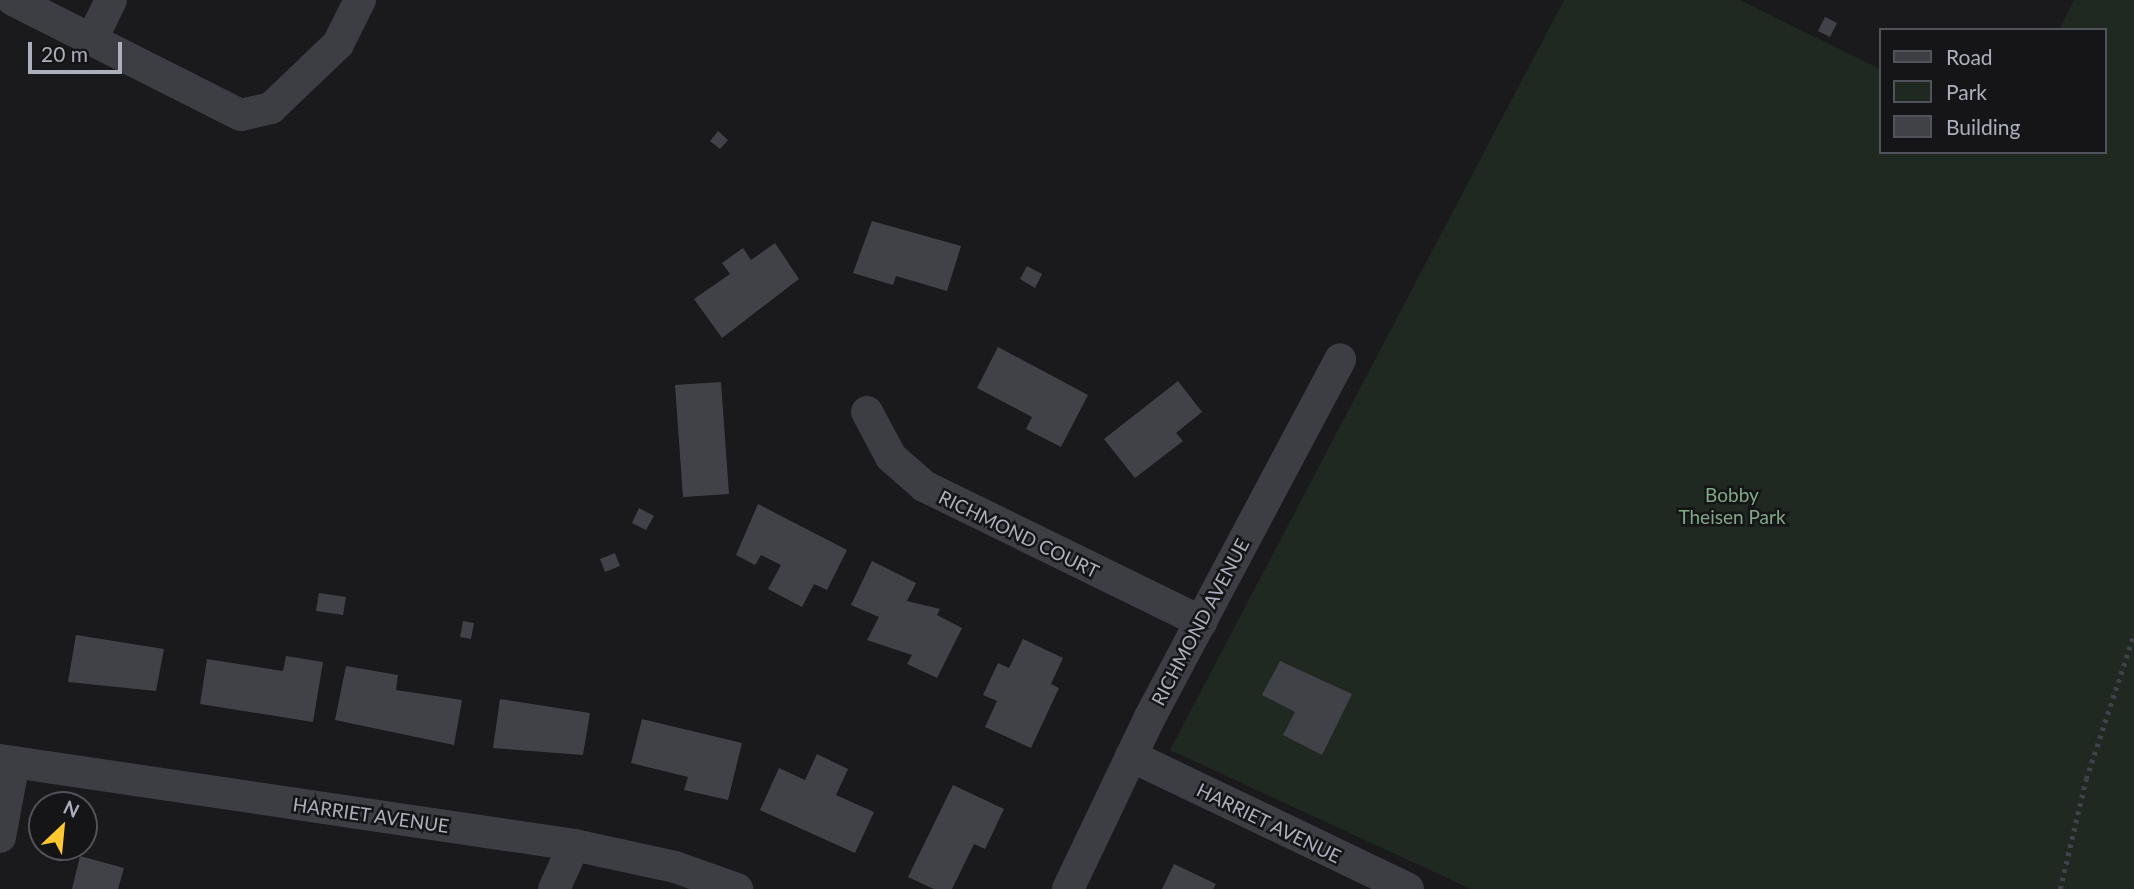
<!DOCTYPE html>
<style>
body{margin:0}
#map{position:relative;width:2134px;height:889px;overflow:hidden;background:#1a1a1d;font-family:Lato,sans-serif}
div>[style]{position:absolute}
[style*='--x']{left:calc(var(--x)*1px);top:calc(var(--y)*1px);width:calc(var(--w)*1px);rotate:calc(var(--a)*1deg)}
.green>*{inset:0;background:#1f2821}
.building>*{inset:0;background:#414247}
.path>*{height:4.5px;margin-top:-2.25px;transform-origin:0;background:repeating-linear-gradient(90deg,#414249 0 3.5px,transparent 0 8.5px)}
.minor>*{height:32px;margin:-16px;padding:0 16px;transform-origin:16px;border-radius:16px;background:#3d3d44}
span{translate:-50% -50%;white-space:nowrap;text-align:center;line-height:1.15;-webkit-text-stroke:5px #151518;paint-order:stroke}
.park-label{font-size:19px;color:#82a987}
.street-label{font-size:19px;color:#acb0bd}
.legend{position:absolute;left:1879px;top:28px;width:228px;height:126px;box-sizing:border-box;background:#151518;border:2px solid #51535a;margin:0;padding:9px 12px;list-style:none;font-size:21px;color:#acb0bd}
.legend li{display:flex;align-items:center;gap:14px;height:35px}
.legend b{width:35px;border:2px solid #51535a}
.north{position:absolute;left:28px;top:791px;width:70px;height:70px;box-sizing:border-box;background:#151518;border:2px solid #51535a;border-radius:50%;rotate:26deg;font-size:19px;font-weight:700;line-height:28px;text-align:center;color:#acb0bd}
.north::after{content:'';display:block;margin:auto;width:24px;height:32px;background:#ffc830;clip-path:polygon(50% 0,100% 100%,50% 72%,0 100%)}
.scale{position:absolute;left:28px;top:42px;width:94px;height:32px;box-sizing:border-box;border:4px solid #acb0bd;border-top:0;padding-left:9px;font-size:21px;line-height:24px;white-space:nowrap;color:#acb0bd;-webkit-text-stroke:5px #151518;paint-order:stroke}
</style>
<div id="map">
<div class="green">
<div style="clip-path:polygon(1564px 0,1740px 0,1880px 69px,1880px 152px,2104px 152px,2104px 30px,2059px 30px,2074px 0,2134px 0,2134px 889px,1471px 889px,1170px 750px)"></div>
</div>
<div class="building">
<div style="clip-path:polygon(1825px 17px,1837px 23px,1830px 37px,1818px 31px)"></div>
<div style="clip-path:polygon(718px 131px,728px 140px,720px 149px,710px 141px)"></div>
<div style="clip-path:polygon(872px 221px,961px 246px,947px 291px,896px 276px,893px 285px,853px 273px)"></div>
<div style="clip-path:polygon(775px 243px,799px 279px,722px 338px,694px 299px,730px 274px,722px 263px,743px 248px,751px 260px)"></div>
<div style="clip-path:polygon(1027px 266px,1042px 274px,1035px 288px,1020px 279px)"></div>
<div style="clip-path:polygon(998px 347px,1088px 395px,1061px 447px,1026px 429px,1032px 417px,977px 388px)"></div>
<div style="clip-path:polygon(1178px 381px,1202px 412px,1176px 433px,1183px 441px,1135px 478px,1104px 439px)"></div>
<div style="clip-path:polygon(721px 382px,729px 494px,683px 497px,675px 385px)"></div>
<div style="clip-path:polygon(758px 504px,847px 550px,827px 590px,814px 584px,802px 607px,768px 589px,781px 565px,761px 555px,755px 565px,736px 555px)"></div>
<div style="clip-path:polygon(639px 508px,654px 516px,646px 530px,632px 523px)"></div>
<div style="clip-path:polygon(615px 553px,620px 566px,605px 572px,600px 559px)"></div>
<div style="clip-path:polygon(872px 561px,916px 583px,907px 601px,940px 609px,937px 615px,962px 628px,937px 678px,907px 664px,912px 655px,867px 640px,879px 617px,851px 605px)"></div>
<div style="clip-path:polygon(319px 593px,346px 597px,343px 615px,316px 611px)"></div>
<div style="clip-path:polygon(463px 621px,474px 623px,471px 639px,460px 637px)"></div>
<div style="clip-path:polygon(76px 635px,164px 649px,156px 691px,68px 682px)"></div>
<div style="clip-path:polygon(1023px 639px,1063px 658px,1051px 684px,1059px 688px,1031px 748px,985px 727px,997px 701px,983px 695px,998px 663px,1009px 668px)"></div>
<div style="clip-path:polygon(286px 656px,323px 662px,313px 722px,200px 704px,207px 659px,283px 671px)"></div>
<div style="clip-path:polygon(1280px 661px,1352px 694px,1322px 755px,1283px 735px,1295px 712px,1262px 695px)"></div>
<div style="clip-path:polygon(346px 666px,398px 675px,396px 690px,462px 700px,454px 745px,335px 720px)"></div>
<div style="clip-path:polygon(500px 699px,590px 713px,583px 755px,493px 748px)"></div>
<div style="clip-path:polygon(642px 719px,742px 743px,728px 800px,684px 790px,688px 777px,631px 763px)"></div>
<div style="clip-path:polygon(817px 754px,848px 769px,836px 795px,874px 812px,855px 853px,760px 810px,779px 768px,805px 780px)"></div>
<div style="clip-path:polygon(953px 785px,1004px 809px,985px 849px,974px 844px,952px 889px,934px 889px,908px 877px)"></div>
<div style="clip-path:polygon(80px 856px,124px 868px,118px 889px,72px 889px)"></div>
<div style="clip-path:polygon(1174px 864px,1216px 884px,1213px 889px,1162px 889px)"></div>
</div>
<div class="path">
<div style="--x:2060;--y:889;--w:113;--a:-76.7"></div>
<div style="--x:2086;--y:779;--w:153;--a:-71.7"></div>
</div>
<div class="minor">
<div style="--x:13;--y:0;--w:255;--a:26.8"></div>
<div style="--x:241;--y:115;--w:31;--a:-13"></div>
<div style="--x:271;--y:108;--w:93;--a:-43.7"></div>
<div style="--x:338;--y:44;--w:49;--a:-63.4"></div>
<div style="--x:92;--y:39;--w:43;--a:-64"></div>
<div style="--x:867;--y:412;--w:51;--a:61.9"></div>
<div style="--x:891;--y:457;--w:44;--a:41.3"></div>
<div style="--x:924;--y:486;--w:309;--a:26.1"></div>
<div style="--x:1131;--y:756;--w:307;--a:25.6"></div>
<div style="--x:0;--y:760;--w:580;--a:8.42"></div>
<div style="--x:574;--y:845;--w:103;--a:12.3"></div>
<div style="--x:675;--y:867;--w:66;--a:19.5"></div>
<div style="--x:0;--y:837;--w:76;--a:-79.4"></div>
<div style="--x:554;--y:889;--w:48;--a:-65.6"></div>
<div style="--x:1068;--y:889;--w:191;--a:-64.5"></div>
<div style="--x:1150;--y:717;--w:405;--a:-62"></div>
</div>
<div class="park-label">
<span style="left:1732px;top:506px">Bobby<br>Theisen Park</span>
</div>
<div class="street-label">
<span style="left:1019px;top:534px;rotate:26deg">RICHMOND COURT</span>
<span style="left:1200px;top:622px;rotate:-62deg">RICHMOND AVENUE</span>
<span style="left:371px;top:815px;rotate:8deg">HARRIET AVENUE</span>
<span style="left:1269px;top:823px;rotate:26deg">HARRIET AVENUE</span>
</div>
<ul class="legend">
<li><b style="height:9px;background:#3d3d44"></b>Road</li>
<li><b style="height:19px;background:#1f2821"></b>Park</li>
<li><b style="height:19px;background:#414247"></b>Building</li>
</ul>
<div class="north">N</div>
<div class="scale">20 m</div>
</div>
